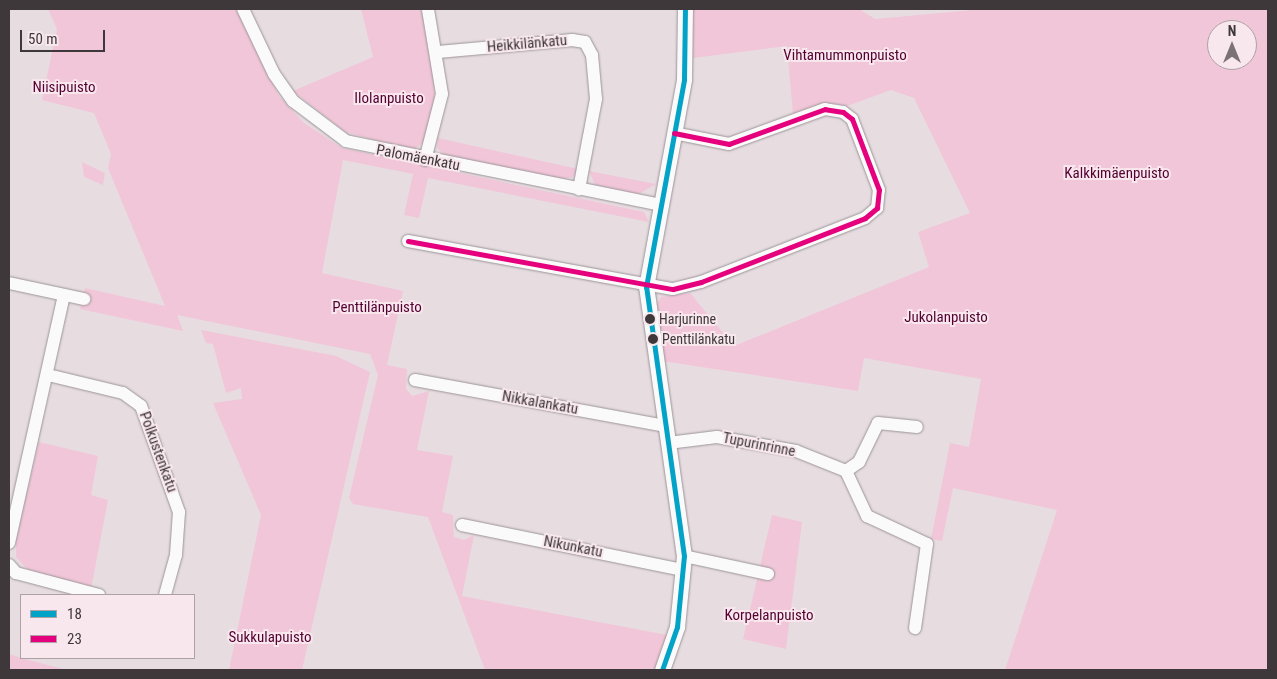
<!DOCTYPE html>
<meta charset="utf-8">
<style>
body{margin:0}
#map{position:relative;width:1277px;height:679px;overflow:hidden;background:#e7dde1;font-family:"Roboto Condensed",sans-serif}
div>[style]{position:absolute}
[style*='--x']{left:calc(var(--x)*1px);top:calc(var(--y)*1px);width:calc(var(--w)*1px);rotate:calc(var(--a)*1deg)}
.green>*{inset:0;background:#f1c6d8}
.roads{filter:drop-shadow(0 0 1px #9b9497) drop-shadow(0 0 1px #9b9497)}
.minor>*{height:12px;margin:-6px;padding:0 6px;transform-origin:6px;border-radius:6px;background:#fbfafa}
.tertiary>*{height:15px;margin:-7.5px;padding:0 7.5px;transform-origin:7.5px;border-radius:7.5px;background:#fbfafa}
.bus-1>*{height:5px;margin:-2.5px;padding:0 2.5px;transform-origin:2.5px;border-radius:2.5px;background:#03a3c7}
.bus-2>*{height:5px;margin:-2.5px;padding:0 2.5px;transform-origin:2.5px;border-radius:2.5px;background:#e5007d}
.dots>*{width:14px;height:14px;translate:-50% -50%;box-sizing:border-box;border:2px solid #f8e7ed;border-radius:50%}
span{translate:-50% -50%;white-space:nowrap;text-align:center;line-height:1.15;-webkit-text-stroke:4px #f8e7ed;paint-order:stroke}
.bus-label{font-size:14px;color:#3f383a}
.left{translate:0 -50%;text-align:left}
.street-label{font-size:15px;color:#3f383a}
.park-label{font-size:15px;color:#540032}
.frame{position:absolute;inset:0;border:10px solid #3f383a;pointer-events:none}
.legend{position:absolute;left:20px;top:594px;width:175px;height:65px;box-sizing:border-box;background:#f8e7ed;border:1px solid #aea1a5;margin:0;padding:6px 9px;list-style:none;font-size:15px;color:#3f383a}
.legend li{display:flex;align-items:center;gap:10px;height:25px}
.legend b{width:25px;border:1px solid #aea1a5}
.north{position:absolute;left:1207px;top:20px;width:50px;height:50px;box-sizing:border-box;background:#f8e7ed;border:1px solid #aea1a5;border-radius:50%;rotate:0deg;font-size:14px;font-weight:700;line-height:20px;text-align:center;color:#3f383a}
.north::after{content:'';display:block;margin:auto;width:18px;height:22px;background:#7a7274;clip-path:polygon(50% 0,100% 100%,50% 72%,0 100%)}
.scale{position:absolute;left:20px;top:30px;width:85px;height:22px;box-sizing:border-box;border:2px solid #3f383a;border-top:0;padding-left:6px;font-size:15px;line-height:18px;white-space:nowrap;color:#3f383a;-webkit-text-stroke:4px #f8e7ed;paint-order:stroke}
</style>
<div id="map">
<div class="green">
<div style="clip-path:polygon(48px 9px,236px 9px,279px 96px,304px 123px,342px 148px,644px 212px,649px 222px,428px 178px,419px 218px,404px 215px,413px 174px,343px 160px,322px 273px,403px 291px,387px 365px,407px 369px,406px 389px,412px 396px,429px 391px,417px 450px,453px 456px,442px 512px,453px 515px,454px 537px,464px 540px,474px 535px,462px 596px,667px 635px,654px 670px,485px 670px,428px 517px,353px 504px,349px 498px,378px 375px,370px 354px,177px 315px,183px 331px,80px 309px,85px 288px,165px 306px,108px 168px,111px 154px,94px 113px,42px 100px,57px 29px)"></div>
<div style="clip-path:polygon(361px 9px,421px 9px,431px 49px,435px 103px,426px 141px,413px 150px,345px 132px,293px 91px,373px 57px)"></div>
<div style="clip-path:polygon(evenodd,692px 9px,859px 9px,875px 19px,983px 9px,1268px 9px,1268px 670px,1005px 670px,1057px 510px,953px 488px,942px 541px,931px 539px,950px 443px,969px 447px,981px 379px,864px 358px,858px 391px,662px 361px,654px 309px,661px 297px,690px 293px,734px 346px,929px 267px,918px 232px,970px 213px,914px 98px,891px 90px,847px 106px,830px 103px,793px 115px,787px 46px,693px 58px,692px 9px,1217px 30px,1247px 30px,1247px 60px,1217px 60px,1217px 30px)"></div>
<div style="clip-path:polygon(438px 138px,578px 169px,573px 177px,563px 179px,447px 157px,437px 148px)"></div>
<div style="clip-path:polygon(82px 162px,105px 173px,103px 185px,84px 177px)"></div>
<div style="clip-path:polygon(589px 171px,656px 184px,639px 194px,595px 185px)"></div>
<div style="clip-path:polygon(201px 330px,336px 356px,370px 372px,302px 670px,229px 670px,261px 515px,213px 403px,242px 399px,241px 388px,226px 393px,213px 344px,206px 343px)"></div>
<div style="clip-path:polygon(39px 442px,98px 456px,91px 495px,108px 500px,91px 589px,27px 569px,16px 557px,16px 540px)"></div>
<div style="clip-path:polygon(772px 515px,802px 522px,786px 649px,743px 639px)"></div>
<div style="clip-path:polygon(9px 654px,21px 658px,67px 670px,9px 670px)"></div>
</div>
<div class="roads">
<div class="minor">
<div style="--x:243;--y:9;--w:72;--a:64.5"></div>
<div style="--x:274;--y:74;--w:33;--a:55"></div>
<div style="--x:293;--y:101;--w:66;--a:37"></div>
<div style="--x:346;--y:141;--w:320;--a:11.5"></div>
<div style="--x:438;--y:52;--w:135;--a:-5.1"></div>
<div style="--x:572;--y:40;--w:13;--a:9"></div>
<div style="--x:585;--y:42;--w:15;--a:62"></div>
<div style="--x:592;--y:55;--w:44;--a:84.8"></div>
<div style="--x:596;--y:99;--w:92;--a:100.7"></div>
<div style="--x:425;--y:160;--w:68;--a:-75.6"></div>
<div style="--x:442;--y:94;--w:86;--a:-99.4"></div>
<div style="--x:408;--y:241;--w:269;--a:10.3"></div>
<div style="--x:673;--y:289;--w:29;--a:-14"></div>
<div style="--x:701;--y:282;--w:176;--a:-21.3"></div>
<div style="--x:865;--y:218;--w:16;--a:-40"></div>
<div style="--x:877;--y:208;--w:18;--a:-84"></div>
<div style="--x:879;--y:190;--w:76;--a:-110.8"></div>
<div style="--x:852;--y:119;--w:11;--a:-142"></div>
<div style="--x:843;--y:112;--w:18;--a:-171"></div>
<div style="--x:825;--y:109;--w:102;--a:160"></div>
<div style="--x:729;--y:144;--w:56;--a:-168.7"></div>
<div style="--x:9;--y:283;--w:77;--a:12"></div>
<div style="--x:48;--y:375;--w:77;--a:13.5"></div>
<div style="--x:123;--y:393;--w:22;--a:36"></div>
<div style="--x:141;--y:406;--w:113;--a:70.3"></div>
<div style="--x:179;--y:512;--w:43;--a:94"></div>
<div style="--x:176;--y:555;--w:41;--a:105.4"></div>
<div style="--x:415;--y:380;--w:254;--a:10.4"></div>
<div style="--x:668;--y:443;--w:49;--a:-7"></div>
<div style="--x:717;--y:437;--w:80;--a:10"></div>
<div style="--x:796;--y:451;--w:54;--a:21.8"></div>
<div style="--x:846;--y:471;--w:50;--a:65"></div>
<div style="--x:867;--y:516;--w:66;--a:25"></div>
<div style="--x:927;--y:544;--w:85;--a:98.1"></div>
<div style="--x:846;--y:471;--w:16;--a:-35"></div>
<div style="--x:859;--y:462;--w:43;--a:-64"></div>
<div style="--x:878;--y:423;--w:39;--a:6"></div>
<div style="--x:462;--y:525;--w:227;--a:11.5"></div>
<div style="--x:9;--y:543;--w:254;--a:-77.5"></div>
<div style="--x:684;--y:556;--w:86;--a:12.1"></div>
<div style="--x:9;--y:565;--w:11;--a:49"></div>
<div style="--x:16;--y:573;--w:86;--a:14.8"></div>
</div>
<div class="tertiary">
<div style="--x:662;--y:670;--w:46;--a:-70.8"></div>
<div style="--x:677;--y:627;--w:71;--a:-84.4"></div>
<div style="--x:684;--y:556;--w:272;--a:-98"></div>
<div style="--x:646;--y:287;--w:211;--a:-79.6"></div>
<div style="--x:684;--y:79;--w:70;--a:-89.2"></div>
</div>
</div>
<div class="bus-1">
<div style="--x:662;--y:670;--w:46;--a:-70.8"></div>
<div style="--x:677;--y:627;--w:71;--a:-84.4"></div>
<div style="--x:684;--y:556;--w:272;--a:-98"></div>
<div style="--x:646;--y:287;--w:211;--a:-79.6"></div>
<div style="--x:684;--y:79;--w:70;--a:-89.2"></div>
</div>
<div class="bus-2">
<div style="--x:408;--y:241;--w:269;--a:10.3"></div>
<div style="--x:673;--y:289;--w:29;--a:-14"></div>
<div style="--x:701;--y:282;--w:176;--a:-21.3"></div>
<div style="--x:865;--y:218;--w:16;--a:-40"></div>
<div style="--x:877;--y:208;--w:18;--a:-84"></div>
<div style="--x:879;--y:190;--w:76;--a:-110.8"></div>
<div style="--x:852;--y:119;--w:11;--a:-142"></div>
<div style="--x:843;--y:112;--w:18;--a:-171"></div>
<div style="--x:825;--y:109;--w:102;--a:160"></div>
<div style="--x:729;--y:144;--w:56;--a:-168.7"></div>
</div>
<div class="dots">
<div style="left:650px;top:319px;background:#3f383a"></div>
<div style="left:653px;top:339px;background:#3f383a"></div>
</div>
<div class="bus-label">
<span class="left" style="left:659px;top:319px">Harjurinne</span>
<span class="left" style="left:662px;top:339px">Penttilänkatu</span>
</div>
<div class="street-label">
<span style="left:527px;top:44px;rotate:-5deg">Heikkilänkatu</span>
<span style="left:418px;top:158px;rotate:11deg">Palomäenkatu</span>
<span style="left:540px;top:403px;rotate:10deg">Nikkalankatu</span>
<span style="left:759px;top:445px;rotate:11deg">Tupurinrinne</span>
<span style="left:158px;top:452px;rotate:70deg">Polkustenkatu</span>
<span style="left:573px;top:547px;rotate:11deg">Nikunkatu</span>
</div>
<div class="park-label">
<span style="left:845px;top:56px">Vihtamummonpuisto</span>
<span style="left:64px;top:88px">Niisipuisto</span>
<span style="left:389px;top:99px">Ilolanpuisto</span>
<span style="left:1117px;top:174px">Kalkkimäenpuisto</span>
<span style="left:377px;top:308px">Penttilänpuisto</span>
<span style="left:946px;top:318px">Jukolanpuisto</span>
<span style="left:769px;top:616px">Korpelanpuisto</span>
<span style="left:270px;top:638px">Sukkulapuisto</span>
</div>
<div class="frame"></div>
<ul class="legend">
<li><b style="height:6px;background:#03a3c7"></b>18</li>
<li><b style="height:6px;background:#e5007d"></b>23</li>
</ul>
<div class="north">N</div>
<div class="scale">50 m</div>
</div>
